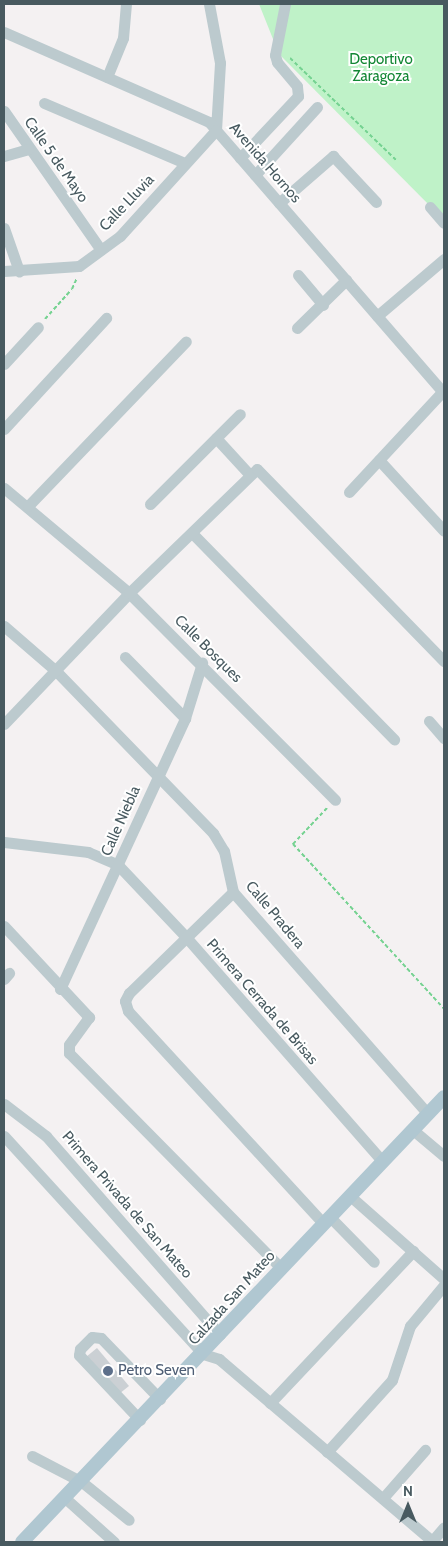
<!DOCTYPE html>
<style>
body{margin:0}
#map{position:relative;width:448px;height:1546px;overflow:hidden;background:#f4f1f2;font-family:Cabin,sans-serif}
div>[style]{position:absolute}
[style*='--x']{left:calc(var(--x)*1px);top:calc(var(--y)*1px);width:calc(var(--w)*1px);rotate:calc(var(--a)*1deg)}
.green>*{inset:0;background:#bff2c8}
.building>*{inset:0;background:#cbd0d4}
.path>*{height:2px;margin-top:-1px;transform-origin:0;background:repeating-linear-gradient(90deg,#75d291 0 4px,transparent 0 6.5px)}
.minor>*{height:11px;margin:-5.5px;padding:0 5.5px;transform-origin:5.5px;border-radius:5.5px;background:#bccace}
.major>*{height:14px;margin:-7px;padding:0 7px;transform-origin:7px;border-radius:7px;background:#b0c7d1}
.dots>*{width:14px;height:14px;translate:-50% -50%;box-sizing:border-box;border:2px solid #fff;border-radius:50%}
span{translate:-50% -50%;white-space:nowrap;text-align:center;line-height:1.15;-webkit-text-stroke:4px #fff;paint-order:stroke}
.park-label{font-size:15px;color:#138735}
.street-label{font-size:15px;color:#485a60}
.service-label{font-size:15px;color:#4e5e75}
.left{translate:0 -50%;text-align:left}
.frame{position:absolute;inset:0;border:5px solid #485a60;pointer-events:none}
.north{position:absolute;left:383px;top:1481px;width:50px;height:50px;-webkit-text-stroke:4px #fff;paint-order:stroke;rotate:0deg;font-size:14px;font-weight:700;line-height:20px;text-align:center;color:#485a60}
.north::after{content:'';display:block;margin:auto;width:18px;height:22px;background:#485a60;clip-path:polygon(50% 0,100% 100%,50% 72%,0 100%)}
</style>
<div id="map">
<div class="green">
<div style="clip-path:polygon(259px 4px,444px 4px,444px 220px,279px 54px)"></div>
</div>
<div class="building">
<div style="clip-path:polygon(97px 1348px,129px 1386px,119px 1394px,86px 1357px)"></div>
</div>
<div class="path">
<div style="--x:290;--y:58;--w:149;--a:43.9"></div>
<div style="--x:45;--y:319;--w:40;--a:-48"></div>
<div style="--x:72;--y:289;--w:12;--a:-66"></div>
<div style="--x:327;--y:808;--w:50;--a:133.4"></div>
<div style="--x:293;--y:844;--w:224;--a:47.5"></div>
</div>
<div class="minor">
<div style="--x:209;--y:4;--w:60;--a:79.4"></div>
<div style="--x:220;--y:63;--w:67;--a:93.4"></div>
<div style="--x:4;--y:32;--w:224;--a:23.7"></div>
<div style="--x:209;--y:122;--w:359;--a:49.1"></div>
<div style="--x:107;--y:77;--w:42;--a:-67.7"></div>
<div style="--x:123;--y:38;--w:34;--a:-85"></div>
<div style="--x:44;--y:103;--w:153;--a:23.1"></div>
<div style="--x:4;--y:111;--w:169;--a:55.1"></div>
<div style="--x:4;--y:156;--w:25;--a:-16"></div>
<div style="--x:240;--y:158;--w:85;--a:-46.9"></div>
<div style="--x:298;--y:96;--w:10;--a:-96"></div>
<div style="--x:297;--y:86;--w:31;--a:-130"></div>
<div style="--x:277;--y:62;--w:7;--a:-106"></div>
<div style="--x:275;--y:55;--w:52;--a:-78.9"></div>
<div style="--x:255;--y:175;--w:92;--a:-47.6"></div>
<div style="--x:279;--y:203;--w:72;--a:-41"></div>
<div style="--x:333;--y:156;--w:63;--a:46.9"></div>
<div style="--x:430;--y:207;--w:21;--a:49"></div>
<div style="--x:4;--y:228;--w:46;--a:70.8"></div>
<div style="--x:4;--y:271;--w:75;--a:-3.8"></div>
<div style="--x:79;--y:266;--w:51;--a:-36.2"></div>
<div style="--x:120;--y:236;--w:143;--a:-47.8"></div>
<div style="--x:298;--y:275;--w:39;--a:50"></div>
<div style="--x:377;--y:316;--w:88;--a:-40.4"></div>
<div style="--x:297;--y:328;--w:69;--a:-44.4"></div>
<div style="--x:4;--y:364;--w:50;--a:-47.4"></div>
<div style="--x:4;--y:429;--w:151;--a:-47.4"></div>
<div style="--x:216;--y:438;--w:49;--a:47.5"></div>
<div style="--x:379;--y:460;--w:96;--a:47.5"></div>
<div style="--x:4;--y:488;--w:163;--a:40"></div>
<div style="--x:129;--y:593;--w:292;--a:45.1"></div>
<div style="--x:349;--y:492;--w:138;--a:-47.1"></div>
<div style="--x:150;--y:504;--w:127;--a:-45"></div>
<div style="--x:28;--y:506;--w:228;--a:-46.2"></div>
<div style="--x:192;--y:533;--w:289;--a:45.6"></div>
<div style="--x:4;--y:626;--w:69;--a:40.9"></div>
<div style="--x:56;--y:671;--w:226;--a:45.9"></div>
<div style="--x:213;--y:833;--w:21;--a:59"></div>
<div style="--x:224;--y:851;--w:42;--a:77.6"></div>
<div style="--x:233;--y:892;--w:295;--a:48.7"></div>
<div style="--x:125;--y:657;--w:86;--a:45.5"></div>
<div style="--x:429;--y:721;--w:23;--a:49"></div>
<div style="--x:4;--y:724;--w:181;--a:-46.3"></div>
<div style="--x:129;--y:593;--w:178;--a:-44.1"></div>
<div style="--x:257;--y:469;--w:268;--a:45.8"></div>
<div style="--x:4;--y:842;--w:85;--a:6.8"></div>
<div style="--x:88;--y:852;--w:33;--a:23"></div>
<div style="--x:118;--y:865;--w:99;--a:46.6"></div>
<div style="--x:186;--y:937;--w:298;--a:48.8"></div>
<div style="--x:233;--y:892;--w:145;--a:135.8"></div>
<div style="--x:129;--y:993;--w:9;--a:117"></div>
<div style="--x:125;--y:1001;--w:10;--a:73"></div>
<div style="--x:128;--y:1011;--w:288;--a:47.4"></div>
<div style="--x:4;--y:926;--w:125;--a:47"></div>
<div style="--x:89;--y:1017;--w:34;--a:126"></div>
<div style="--x:69;--y:1045;--w:8;--a:90"></div>
<div style="--x:69;--y:1053;--w:302;--a:45.4"></div>
<div style="--x:4;--y:979;--w:8;--a:-50"></div>
<div style="--x:60;--y:989;--w:298;--a:-65.2"></div>
<div style="--x:185;--y:718;--w:58;--a:-72.8"></div>
<div style="--x:4;--y:1104;--w:53;--a:37.3"></div>
<div style="--x:46;--y:1136;--w:264;--a:48.8"></div>
<div style="--x:413;--y:1130;--w:40;--a:40"></div>
<div style="--x:4;--y:1136;--w:295;--a:47.6"></div>
<div style="--x:203;--y:1354;--w:17;--a:17"></div>
<div style="--x:219;--y:1359;--w:282;--a:40.5"></div>
<div style="--x:349;--y:1195;--w:127;--a:41.5"></div>
<div style="--x:329;--y:1216;--w:64;--a:45.6"></div>
<div style="--x:270;--y:1403;--w:209;--a:-46.7"></div>
<div style="--x:140;--y:1420;--w:89;--a:-133.2"></div>
<div style="--x:79;--y:1355;--w:6;--a:-81"></div>
<div style="--x:80;--y:1349;--w:17;--a:-45"></div>
<div style="--x:92;--y:1337;--w:9;--a:6"></div>
<div style="--x:101;--y:1338;--w:85;--a:46"></div>
<div style="--x:327;--y:1452;--w:97;--a:-47.9"></div>
<div style="--x:392;--y:1380;--w:57;--a:-71.6"></div>
<div style="--x:410;--y:1326;--w:53;--a:-50.3"></div>
<div style="--x:32;--y:1456;--w:56;--a:27.5"></div>
<div style="--x:82;--y:1482;--w:60;--a:39"></div>
<div style="--x:65;--y:1498;--w:66;--a:41.9"></div>
<div style="--x:383;--y:1498;--w:64;--a:-48.8"></div>
<div style="--x:432;--y:1541;--w:18;--a:-49"></div>
</div>
<div class="major">
<div style="--x:22;--y:1542;--w:613;--a:-46.52"></div>
</div>
<div class="dots">
<div style="left:108px;top:1371px;background:#5c6f8a"></div>
</div>
<div class="park-label">
<span style="left:381px;top:68px">Deportivo<br>Zaragoza</span>
</div>
<div class="street-label">
<span style="left:56px;top:160px;rotate:55deg">Calle 5 de Mayo</span>
<span style="left:265px;top:163px;rotate:49deg">Avenida Hornos</span>
<span style="left:127px;top:203px;rotate:-46deg">Calle Lluvia</span>
<span style="left:208px;top:649px;rotate:45deg">Calle Bosques</span>
<span style="left:121px;top:821px;rotate:-66deg">Calle Niebla</span>
<span style="left:275px;top:915px;rotate:50deg">Calle Pradera</span>
<span style="left:262px;top:1002px;rotate:49deg">Primera Cerrada de Brisas</span>
<span style="left:127px;top:1205px;rotate:49deg">Primera Privada de San Mateo</span>
<span style="left:232px;top:1298px;rotate:-48deg">Calzada San Mateo</span>
</div>
<div class="service-label">
<span class="left" style="left:118px;top:1371px">Petro Seven</span>
</div>
<div class="frame"></div>
<div class="north">N</div>
</div>
